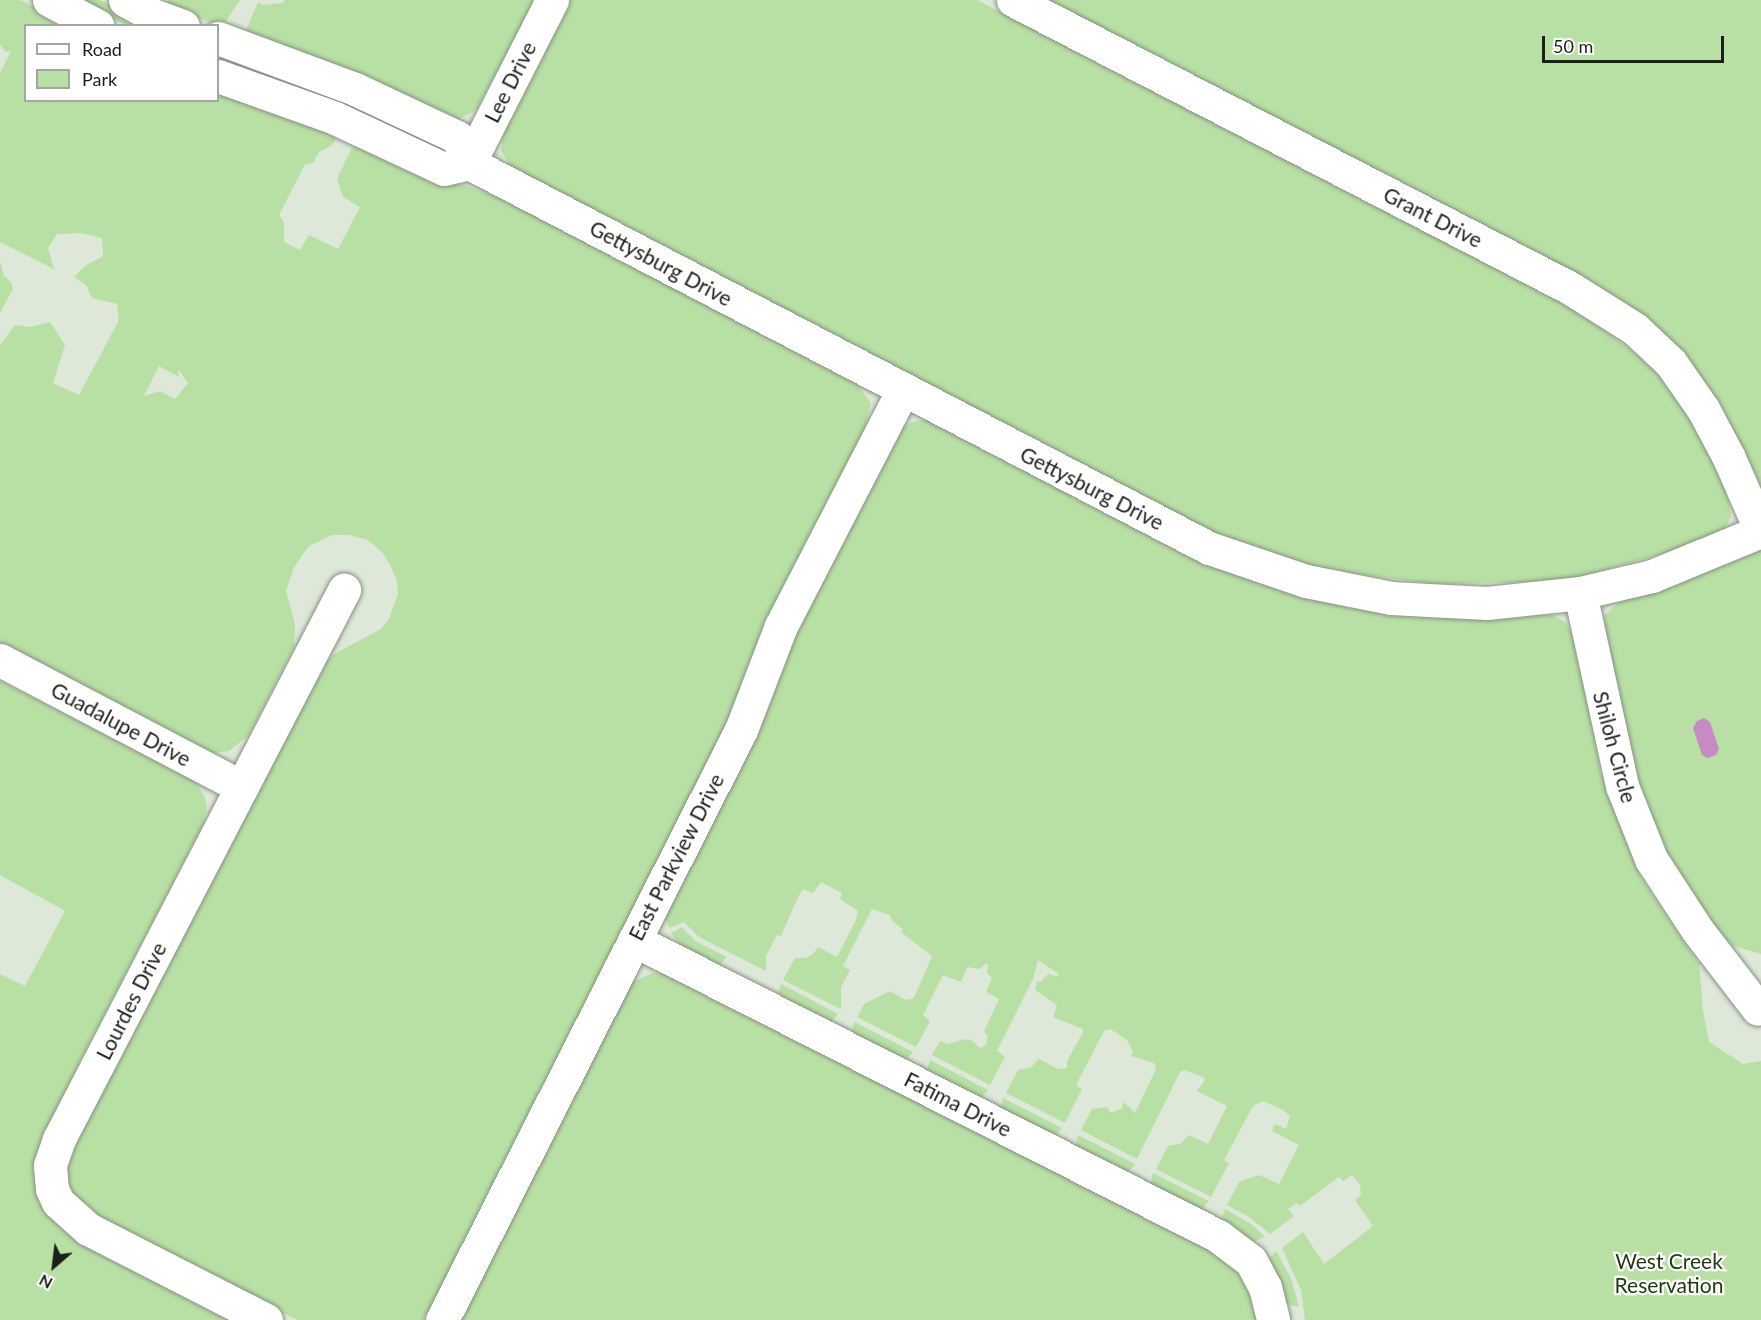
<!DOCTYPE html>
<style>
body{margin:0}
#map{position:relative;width:1761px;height:1320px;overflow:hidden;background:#dde8d8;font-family:Lato,sans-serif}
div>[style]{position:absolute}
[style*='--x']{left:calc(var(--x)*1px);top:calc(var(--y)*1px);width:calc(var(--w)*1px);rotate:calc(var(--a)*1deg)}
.green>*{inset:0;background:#b8e0a4}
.water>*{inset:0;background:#c58bc2}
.roads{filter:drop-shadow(0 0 2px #879182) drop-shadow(0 0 2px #879182)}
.minor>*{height:33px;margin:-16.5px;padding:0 16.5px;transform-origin:16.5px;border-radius:16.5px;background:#fff}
span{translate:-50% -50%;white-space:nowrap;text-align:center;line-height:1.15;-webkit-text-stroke:4.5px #fff;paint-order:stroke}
.street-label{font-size:21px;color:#1c201a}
.park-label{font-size:21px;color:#1e3a0c}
.legend{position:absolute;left:24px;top:24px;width:195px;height:78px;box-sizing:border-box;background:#fff;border:2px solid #a4a6a3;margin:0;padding:8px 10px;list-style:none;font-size:18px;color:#1c201a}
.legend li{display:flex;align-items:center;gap:12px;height:30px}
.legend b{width:30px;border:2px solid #a4a6a3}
.north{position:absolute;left:24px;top:1236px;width:60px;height:60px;-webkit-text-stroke:4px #fff;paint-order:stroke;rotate:208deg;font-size:16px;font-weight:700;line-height:24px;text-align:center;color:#1c201a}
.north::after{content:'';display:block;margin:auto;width:21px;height:27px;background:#1c201a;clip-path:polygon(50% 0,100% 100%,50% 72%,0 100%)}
.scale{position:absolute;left:1542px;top:36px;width:182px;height:27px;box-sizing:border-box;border:3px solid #1c201a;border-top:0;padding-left:8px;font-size:18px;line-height:21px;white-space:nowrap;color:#1c201a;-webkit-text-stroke:4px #fff;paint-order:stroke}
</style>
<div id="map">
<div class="green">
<div style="clip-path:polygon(evenodd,0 0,20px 0,71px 25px,26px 26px,26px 100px,218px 100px,218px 90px,336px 131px,335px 141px,331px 146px,319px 152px,313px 163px,305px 164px,279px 215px,284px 222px,284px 242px,300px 250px,309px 235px,338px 249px,360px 207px,343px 197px,337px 179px,351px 149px,358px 142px,402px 165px,509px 200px,853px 379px,871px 403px,864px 432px,730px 717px,423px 1320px,297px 1320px,88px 1215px,74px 1203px,64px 1173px,66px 1153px,327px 662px,334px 654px,381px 629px,389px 619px,398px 594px,397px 581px,391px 567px,383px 553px,368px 540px,349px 535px,332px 535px,309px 546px,294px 567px,286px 591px,295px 624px,294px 647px,249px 735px,229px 751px,214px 753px,201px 750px,0 645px,0 345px,15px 325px,31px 327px,50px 322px,65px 345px,53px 383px,79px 395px,119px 320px,117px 304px,92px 298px,86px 285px,74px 277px,85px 266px,103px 256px,102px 238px,81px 233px,57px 234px,48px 248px,54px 269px,0 242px,0 73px,11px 51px,5px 52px,0 44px,0 0,159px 366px,179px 377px,178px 369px,188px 383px,175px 399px,160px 391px,144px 396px,159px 366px)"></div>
<div style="clip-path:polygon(74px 0,100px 0,152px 25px,125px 25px)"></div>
<div style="clip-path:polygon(168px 0,240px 0,222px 27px,167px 5px)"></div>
<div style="clip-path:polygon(285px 0,536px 0,476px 110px,455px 121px,244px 35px,258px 2px,263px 5px,282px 3px)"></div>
<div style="clip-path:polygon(570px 0,977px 0,1585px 315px,1651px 366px,1704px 436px,1726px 487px,1731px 516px,1724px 531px,1693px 545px,1563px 581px,1436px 584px,1312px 568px,1212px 535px,512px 169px,501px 151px,504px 130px)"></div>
<div style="clip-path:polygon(1044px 0,1761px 0,1761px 490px,1721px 420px,1726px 414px,1721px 404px,1674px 344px,1615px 296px)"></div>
<div style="clip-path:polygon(218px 52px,312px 84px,445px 145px,440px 154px,218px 64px)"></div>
<div style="clip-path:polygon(0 261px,4px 276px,11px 282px,13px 289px,0 313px)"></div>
<div style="clip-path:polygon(932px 420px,1091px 507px,1203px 562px,1265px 583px,1349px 608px,1492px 616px,1553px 615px,1566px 623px,1575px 639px,1601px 774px,1641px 878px,1699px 964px,1703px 1010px,1709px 1042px,1743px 1064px,1761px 1061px,1761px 1320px,1305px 1320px,1301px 1290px,1282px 1248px,1303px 1232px,1324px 1264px,1373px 1226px,1355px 1200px,1361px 1195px,1360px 1185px,1352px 1175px,1343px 1181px,1339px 1177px,1300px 1206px,1297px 1203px,1288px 1209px,1294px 1216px,1270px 1234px,1249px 1217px,1227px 1205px,1239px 1182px,1259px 1175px,1279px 1184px,1299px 1145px,1272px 1131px,1275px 1124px,1286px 1129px,1290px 1116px,1283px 1110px,1263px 1101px,1253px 1106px,1224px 1160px,1229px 1163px,1211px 1197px,1156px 1169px,1168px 1146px,1180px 1144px,1189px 1135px,1208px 1144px,1227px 1106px,1197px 1091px,1205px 1080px,1203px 1077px,1184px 1070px,1180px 1072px,1137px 1159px,1081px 1130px,1092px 1109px,1107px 1107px,1111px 1113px,1121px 1109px,1124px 1102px,1135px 1113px,1156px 1069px,1154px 1063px,1131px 1056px,1133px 1052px,1127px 1040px,1110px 1029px,1104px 1031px,1078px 1081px,1077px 1086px,1082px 1089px,1065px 1123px,1006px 1093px,1018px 1070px,1030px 1068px,1039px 1059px,1058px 1069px,1067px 1068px,1067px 1061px,1083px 1032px,1083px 1029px,1053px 1017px,1057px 1005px,1035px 990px,1037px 981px,1040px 982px,1048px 974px,1057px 977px,1059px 974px,1038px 960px,1033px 979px,997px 1051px,1005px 1057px,990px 1085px,932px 1055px,940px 1041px,949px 1044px,964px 1039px,971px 1040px,980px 1048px,986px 1045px,988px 1036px,984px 1031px,999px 999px,986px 992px,992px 978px,987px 973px,988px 965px,985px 964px,980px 969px,967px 967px,961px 982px,943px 975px,923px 1015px,930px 1021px,916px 1047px,857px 1017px,864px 1004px,890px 991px,906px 1000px,914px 998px,932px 956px,901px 932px,903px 929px,892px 921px,890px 915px,872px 909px,843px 966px,850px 970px,841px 987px,841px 1009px,783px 980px,795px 958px,806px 958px,813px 954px,818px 947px,837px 957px,856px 920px,858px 911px,840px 899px,842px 893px,821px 882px,813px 893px,803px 889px,798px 897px,781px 936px,777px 935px,766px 956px,766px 971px,699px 937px,684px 922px,669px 928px,665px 916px,668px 902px,780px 665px,898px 430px,915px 421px)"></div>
<div style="clip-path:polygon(1761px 548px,1761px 954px,1731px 945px,1707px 924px,1662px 850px,1639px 792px,1603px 641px,1605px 615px,1622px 600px)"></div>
<div style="clip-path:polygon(0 681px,186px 776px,196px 782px,205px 798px,207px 808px,203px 825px,83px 1055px,42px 1141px,55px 1221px,78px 1243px,230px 1320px,0 1320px,0 974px,25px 986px,65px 911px,0 875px)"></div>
<div style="clip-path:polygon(682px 927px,695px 941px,727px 957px,718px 967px,682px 948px,671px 933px)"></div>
<div style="clip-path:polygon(653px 973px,667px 974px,1221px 1256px,1241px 1273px,1251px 1290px,1258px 1320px,460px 1320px,630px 983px)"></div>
<div style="clip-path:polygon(781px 984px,838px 1014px,830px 1024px,777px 998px)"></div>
<div style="clip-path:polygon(854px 1022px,913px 1052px,905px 1062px,851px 1035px)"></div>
<div style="clip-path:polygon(930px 1060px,988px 1090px,979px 1100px,926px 1073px)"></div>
<div style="clip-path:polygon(1003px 1098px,1062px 1128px,1053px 1138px,1000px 1111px)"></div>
<div style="clip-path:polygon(1078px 1135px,1135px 1164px,1127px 1174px,1075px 1148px)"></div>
<div style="clip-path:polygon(1153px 1173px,1209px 1201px,1200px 1211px,1150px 1186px)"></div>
<div style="clip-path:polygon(1225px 1209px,1251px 1224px,1265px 1237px,1253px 1242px,1221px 1221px)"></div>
<div style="clip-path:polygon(1276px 1251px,1291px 1278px,1299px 1307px,1285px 1304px,1267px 1261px)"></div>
</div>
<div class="water">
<div style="clip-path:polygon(1704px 718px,1710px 722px,1719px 749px,1716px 755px,1708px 758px,1702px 755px,1693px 728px,1697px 721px)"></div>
</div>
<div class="roads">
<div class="minor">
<div style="--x:49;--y:0;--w:55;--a:28"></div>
<div style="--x:125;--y:0;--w:29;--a:29"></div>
<div style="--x:150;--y:14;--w:35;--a:20"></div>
<div style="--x:1013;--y:0;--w:627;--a:27.34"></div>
<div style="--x:1570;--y:288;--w:77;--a:32.2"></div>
<div style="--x:1635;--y:329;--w:50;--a:43.4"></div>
<div style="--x:1671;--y:363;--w:56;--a:55.2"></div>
<div style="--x:1703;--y:409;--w:55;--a:62"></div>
<div style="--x:1729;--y:458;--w:80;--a:66.3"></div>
<div style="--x:218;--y:38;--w:146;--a:20.4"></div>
<div style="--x:355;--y:89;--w:113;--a:25.2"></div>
<div style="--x:457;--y:137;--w:29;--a:65"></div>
<div style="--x:218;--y:76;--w:124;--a:19.7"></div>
<div style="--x:335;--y:118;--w:120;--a:25.1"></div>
<div style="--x:444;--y:169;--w:26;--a:-13"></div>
<div style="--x:469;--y:163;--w:834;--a:27.49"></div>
<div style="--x:1209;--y:548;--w:102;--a:18.8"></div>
<div style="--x:1306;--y:581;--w:87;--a:11.3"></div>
<div style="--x:1391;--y:598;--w:56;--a:3.1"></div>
<div style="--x:1447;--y:601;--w:40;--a:2.9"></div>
<div style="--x:1487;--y:603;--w:94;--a:-6.1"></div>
<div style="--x:1580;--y:593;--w:74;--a:-13.3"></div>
<div style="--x:1652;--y:576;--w:118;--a:-22.4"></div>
<div style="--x:469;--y:163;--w:183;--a:-63"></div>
<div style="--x:1580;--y:593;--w:198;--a:77.7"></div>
<div style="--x:1622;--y:786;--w:79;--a:68.3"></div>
<div style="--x:1651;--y:859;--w:86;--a:56.9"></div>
<div style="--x:1698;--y:931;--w:98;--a:52.4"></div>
<div style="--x:0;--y:660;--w:273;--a:27.7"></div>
<div style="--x:634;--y:940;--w:655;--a:26.88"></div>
<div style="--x:1218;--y:1236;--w:41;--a:37.1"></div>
<div style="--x:1251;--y:1261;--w:30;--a:62"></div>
<div style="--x:1265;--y:1287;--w:34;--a:76"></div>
<div style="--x:266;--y:1320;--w:200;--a:-152.9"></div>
<div style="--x:88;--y:1229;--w:40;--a:-138"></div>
<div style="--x:58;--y:1202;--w:14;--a:-115"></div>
<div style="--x:52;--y:1189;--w:24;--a:-95"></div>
<div style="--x:50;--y:1165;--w:28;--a:-71"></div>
<div style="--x:59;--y:1139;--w:619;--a:-62.57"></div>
<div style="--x:442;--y:1320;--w:661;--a:-63.13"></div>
<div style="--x:741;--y:730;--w:111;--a:-69"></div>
<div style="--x:781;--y:626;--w:266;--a:-62.7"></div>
</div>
</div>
<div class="street-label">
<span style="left:510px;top:82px;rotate:-63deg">Lee Drive</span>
<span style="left:1433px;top:217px;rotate:27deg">Grant Drive</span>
<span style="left:661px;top:263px;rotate:28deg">Gettysburg Drive</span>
<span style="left:1092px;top:488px;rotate:27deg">Gettysburg Drive</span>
<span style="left:121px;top:724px;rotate:28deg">Guadalupe Drive</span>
<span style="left:1615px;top:747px;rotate:75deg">Shiloh Circle</span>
<span style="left:676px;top:857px;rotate:-63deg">East Parkview Drive</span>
<span style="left:131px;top:1001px;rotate:-63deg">Lourdes Drive</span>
<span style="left:958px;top:1104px;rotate:27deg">Fatima Drive</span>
</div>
<div class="park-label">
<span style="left:1669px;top:1273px">West Creek<br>Reservation</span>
</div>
<ul class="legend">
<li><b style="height:8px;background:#fff"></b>Road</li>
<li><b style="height:16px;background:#b8e0a4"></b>Park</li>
</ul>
<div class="north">N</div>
<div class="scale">50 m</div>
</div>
